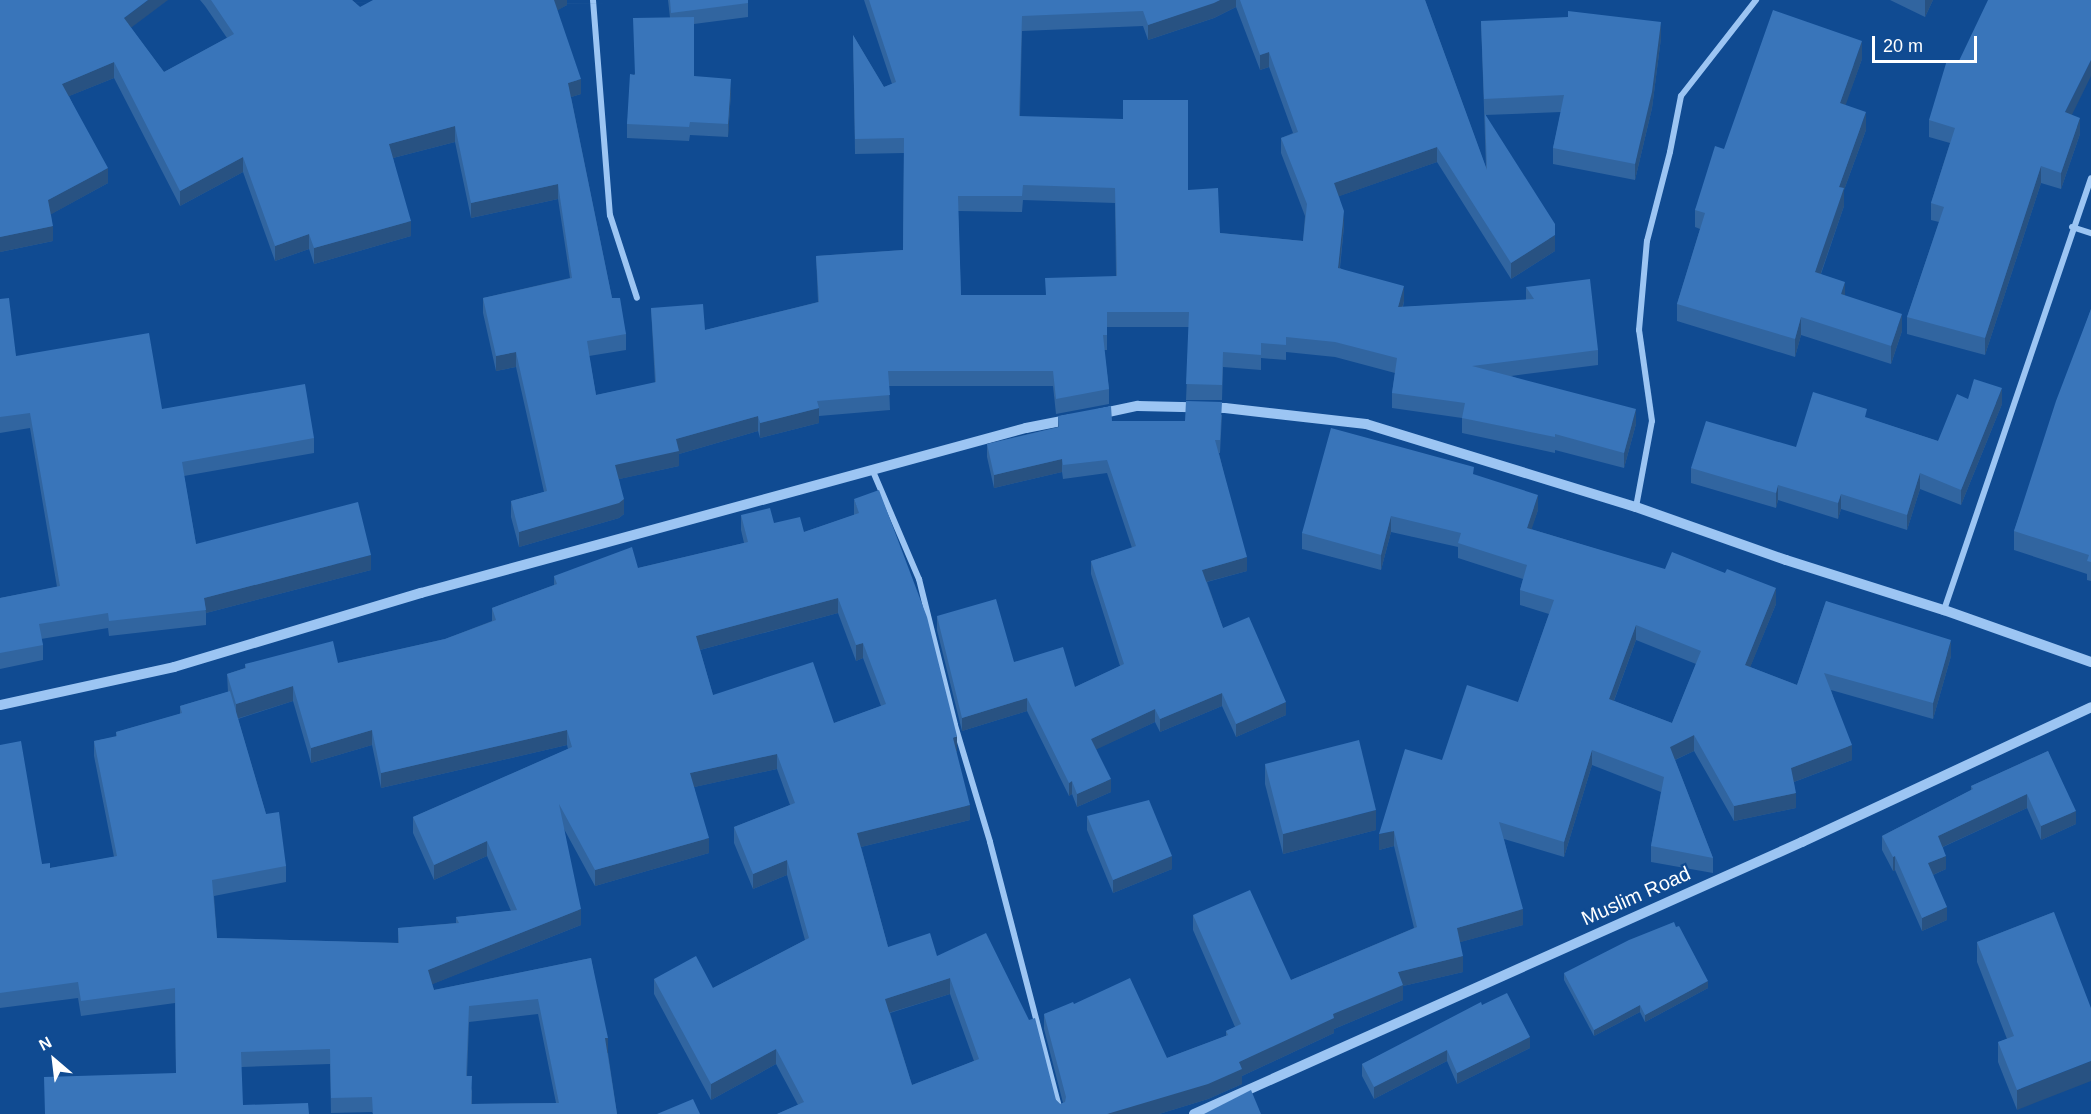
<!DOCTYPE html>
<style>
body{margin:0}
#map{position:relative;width:2091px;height:1114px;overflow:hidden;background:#104b92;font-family:Arial,sans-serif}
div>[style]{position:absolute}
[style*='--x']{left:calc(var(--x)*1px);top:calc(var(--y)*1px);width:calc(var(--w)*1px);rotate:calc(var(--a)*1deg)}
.minor>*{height:6px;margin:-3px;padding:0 3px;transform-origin:3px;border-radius:3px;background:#9cc5f3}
.tertiary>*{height:10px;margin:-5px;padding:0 5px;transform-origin:5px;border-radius:5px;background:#9cc5f3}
.wall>*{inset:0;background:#3165a0}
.shaded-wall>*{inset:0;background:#285282}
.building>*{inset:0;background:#3975ba}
span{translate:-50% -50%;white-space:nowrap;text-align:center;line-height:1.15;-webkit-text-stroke:4.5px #104b92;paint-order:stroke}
.street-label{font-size:20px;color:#fff}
.north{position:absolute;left:24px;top:1030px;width:60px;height:60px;-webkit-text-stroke:4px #104b92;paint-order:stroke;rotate:332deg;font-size:16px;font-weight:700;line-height:24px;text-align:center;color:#fff}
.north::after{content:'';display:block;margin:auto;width:21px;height:27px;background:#fff;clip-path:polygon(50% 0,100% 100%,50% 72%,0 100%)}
.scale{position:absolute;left:1872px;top:36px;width:105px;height:27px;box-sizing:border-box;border:3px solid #fff;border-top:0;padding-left:8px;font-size:18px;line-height:21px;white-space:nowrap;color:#fff;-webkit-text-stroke:4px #104b92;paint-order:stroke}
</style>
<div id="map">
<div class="minor">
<div style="--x:593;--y:0;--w:216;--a:85.5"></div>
<div style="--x:610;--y:215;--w:87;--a:72"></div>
<div style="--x:2072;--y:227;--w:20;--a:18"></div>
<div style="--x:872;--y:469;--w:120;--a:66.9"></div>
<div style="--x:919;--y:579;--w:150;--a:76.1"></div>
<div style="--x:955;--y:725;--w:122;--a:73.3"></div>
<div style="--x:990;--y:842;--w:281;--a:75.4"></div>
<div style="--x:1636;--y:507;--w:87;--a:-79.5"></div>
<div style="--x:1652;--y:421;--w:92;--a:-98.1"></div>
<div style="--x:1639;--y:330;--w:89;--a:-84.9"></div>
<div style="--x:1647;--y:241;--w:92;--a:-75.5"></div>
<div style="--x:1670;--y:152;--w:57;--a:-78.9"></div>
<div style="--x:1681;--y:96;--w:122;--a:-52"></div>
<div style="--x:1944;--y:610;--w:456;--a:-71.2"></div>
</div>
<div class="tertiary">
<div style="--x:1099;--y:414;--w:40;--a:-12"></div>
<div style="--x:1138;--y:406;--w:87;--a:1.3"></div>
<div style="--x:1225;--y:408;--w:142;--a:6.5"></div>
<div style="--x:1366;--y:424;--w:282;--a:17.1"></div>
<div style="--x:1636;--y:507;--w:159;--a:19.5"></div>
<div style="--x:1786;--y:560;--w:166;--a:17.6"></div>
<div style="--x:1944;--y:610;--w:156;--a:19.5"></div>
<div style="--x:0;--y:705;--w:178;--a:-12.3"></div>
<div style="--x:174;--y:667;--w:258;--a:-16.7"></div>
<div style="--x:421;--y:593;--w:627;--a:-15.26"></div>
<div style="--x:1026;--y:428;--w:47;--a:-11.1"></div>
<div style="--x:1194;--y:1114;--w:666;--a:-24.1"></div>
<div style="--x:1802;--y:842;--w:319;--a:-25"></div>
</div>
<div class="wall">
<div style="clip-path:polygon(evenodd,0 0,131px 28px,164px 72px,227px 38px,205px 6px,200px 0,352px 0,360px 7px,567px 0,567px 5px,557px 10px,581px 94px,571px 97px,612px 298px,626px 334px,626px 350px,589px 356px,596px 395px,655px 383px,651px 308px,705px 330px,818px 302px,816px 256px,903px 250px,904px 153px,855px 154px,853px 35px,884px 87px,892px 84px,864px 0,1425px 0,1486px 168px,1481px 21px,1661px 38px,1652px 108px,1635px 180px,1553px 164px,1553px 148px,1561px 112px,1485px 115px,1555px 251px,1511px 279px,1437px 162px,1339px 196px,1344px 226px,1340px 268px,1404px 301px,1403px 307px,1526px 300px,1526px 287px,1598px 350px,1598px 365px,1511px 376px,1636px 424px,1624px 468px,1555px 450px,1555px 453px,1462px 433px,1462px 418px,1392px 408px,1392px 393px,1395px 373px,1335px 357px,1286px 352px,1286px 360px,1261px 358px,1261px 370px,1223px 367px,1222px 400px,1186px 400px,1189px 327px,1107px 327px,1107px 350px,1104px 350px,1109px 389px,1109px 404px,1056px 414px,1053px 386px,889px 386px,890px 410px,819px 416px,819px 423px,760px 438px,758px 431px,679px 454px,679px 466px,619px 479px,624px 514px,619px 518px,519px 547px,511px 517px,511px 501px,544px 492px,516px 367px,496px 371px,483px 313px,483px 298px,570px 278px,558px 199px,471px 218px,455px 142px,393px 158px,411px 236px,314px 264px,309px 249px,275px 261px,243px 172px,180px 206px,114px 78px,69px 96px,108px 183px,51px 214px,53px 241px,0 252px,0 0,1236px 7px,1260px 70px,1269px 67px,1293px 133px,1281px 138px,1281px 153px,1305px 216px,1303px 241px,1220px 233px,1188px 190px,1020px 116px,1022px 31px,1143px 26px,1148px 40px,1214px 18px,1236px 7px,0 0,1023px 200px,1115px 203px,1116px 276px,1045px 295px,961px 295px,958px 211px,1022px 212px,1023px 200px)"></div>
<div style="clip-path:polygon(668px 0,748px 0,748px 17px,694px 24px,694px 76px,731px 92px,728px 137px,690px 135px,689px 141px,627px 138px,627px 124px,634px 75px,670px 18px)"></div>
<div style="clip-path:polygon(1890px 0,1933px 0,1925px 17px)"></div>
<div style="clip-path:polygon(1862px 59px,1845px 105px,1866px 130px,1844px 190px,1844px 206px,1821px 274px,1845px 296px,1902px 331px,1891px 364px,1801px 335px,1795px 357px,1677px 321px,1677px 304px,1700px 229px,1695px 227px,1695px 210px,1724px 149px)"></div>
<div style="clip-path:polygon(2072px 115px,2080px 134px,2061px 189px,2041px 183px,1985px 355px,1907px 334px,1907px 317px,1939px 222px,1931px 220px,1931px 203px,1950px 143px,1929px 137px,1929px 120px)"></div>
<div style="clip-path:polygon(0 299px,16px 356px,162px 409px,314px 438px,314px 453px,184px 476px,196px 544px,371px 570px,206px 613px,206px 625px,109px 636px,108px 628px,41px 639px,43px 645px,43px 660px,0 669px,0 598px,57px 587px,30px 428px,0 433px)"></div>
<div style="clip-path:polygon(2091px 309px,2091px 581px,2087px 580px,2087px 574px,2014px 550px,2014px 531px)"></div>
<div style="clip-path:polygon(1968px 399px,2002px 404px,1961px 505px,1920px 489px,1907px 530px,1841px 509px,1838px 519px,1778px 500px,1776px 508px,1691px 483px,1691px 468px,1796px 447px,1867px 418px,1938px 441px)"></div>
<div style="clip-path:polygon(1222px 415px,1220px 453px,1219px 453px,1247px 571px,1207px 582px,1223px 628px,1286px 715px,1236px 737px,1222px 706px,1160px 732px,1155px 722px,1096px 749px,1111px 792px,1077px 807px,1072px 794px,1069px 796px,1027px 711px,962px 731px,937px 630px,937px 616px,1014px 662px,1075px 687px,1120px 666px,1091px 574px,1091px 561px,1132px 548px,1107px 473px,1063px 479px,1062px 472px,994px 488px,987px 457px,987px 444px,1058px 427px,1058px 416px,1112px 421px,1185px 421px)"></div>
<div style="clip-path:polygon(evenodd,1474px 475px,1538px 510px,1531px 529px,1776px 604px,1750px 667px,1797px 685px,1826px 601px,1951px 656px,1933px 719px,1831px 690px,1852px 760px,1794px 782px,1796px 808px,1734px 821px,1694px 751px,1675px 760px,1713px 858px,1713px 873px,1651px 862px,1651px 846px,1661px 792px,1592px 765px,1564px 857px,1504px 839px,1523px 925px,1460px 942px,1463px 972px,1403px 986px,1403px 1000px,1334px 1029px,1334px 1033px,1242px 1076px,1242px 1084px,1208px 1099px,1159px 1114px,777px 1114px,798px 1105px,776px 1064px,711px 1100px,654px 994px,654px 979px,713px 988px,805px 940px,787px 875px,753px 889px,734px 843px,734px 827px,790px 805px,777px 769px,694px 787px,709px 853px,595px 886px,564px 829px,581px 925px,432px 984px,434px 990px,591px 958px,608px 1053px,617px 1114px,373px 1114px,372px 1112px,331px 1113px,330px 1064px,242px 1067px,45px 1114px,176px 1073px,175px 1003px,81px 1016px,78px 998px,0 1008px,0 745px,42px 864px,50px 868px,114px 857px,94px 756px,94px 741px,116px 737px,116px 732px,180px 714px,180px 706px,228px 692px,227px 674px,245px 668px,245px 664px,338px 663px,445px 639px,492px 621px,492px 608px,554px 585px,554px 576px,638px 568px,744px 543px,741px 530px,741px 515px,804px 532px,854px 515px,854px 499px,957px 751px,956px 752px,970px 820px,861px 847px,888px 947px,937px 956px,1056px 1100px,1060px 1104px,1063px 1103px,1044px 1029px,1044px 1014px,1074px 1004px,1167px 1058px,1226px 1036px,1226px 1031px,1235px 1027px,1193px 930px,1193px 915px,1291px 980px,1414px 928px,1394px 846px,1379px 850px,1442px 760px,1518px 702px,1549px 614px,1520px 605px,1520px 590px,1523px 579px,1458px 558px,1458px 547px,1391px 532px,1381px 570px,1302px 549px,1302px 533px,1474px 475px,838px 613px,856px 661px,863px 658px,881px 706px,834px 723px,713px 695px,700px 650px,838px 613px,1474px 475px,1636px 640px,1696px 664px,1672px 723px,1614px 701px,1636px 640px,1474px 475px,293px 701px,311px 763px,372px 745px,381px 788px,567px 745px,568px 749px,413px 817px,413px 833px,434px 880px,487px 856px,511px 911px,456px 917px,456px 923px,398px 928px,398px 943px,217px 938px,214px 896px,286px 882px,286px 866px,266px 814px,238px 719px,293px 701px,1474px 475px,950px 994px,974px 1061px,912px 1085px,890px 1013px,950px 994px,1474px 475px,538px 1014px,556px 1103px,472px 1104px,472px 1091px,467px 1076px,469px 1022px,538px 1014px)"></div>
<div style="clip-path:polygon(2048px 751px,2076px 824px,2041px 840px,2027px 808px,1943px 847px,1946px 869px,1933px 875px,1947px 920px,1922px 931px,1895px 870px,1893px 871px,1882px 850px,1882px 836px,1971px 790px,1971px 786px)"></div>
<div style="clip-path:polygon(1265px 764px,1376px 830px,1283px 854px,1265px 784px)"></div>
<div style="clip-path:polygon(1087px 816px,1172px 869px,1113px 893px,1087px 830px)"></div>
<div style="clip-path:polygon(2054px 912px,2017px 1110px,1998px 1062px,1998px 1042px,2007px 1039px,1977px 962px,1977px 942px)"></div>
<div style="clip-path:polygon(1564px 973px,1708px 988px,1645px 1022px,1640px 1012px,1594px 1036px,1564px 980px)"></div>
<div style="clip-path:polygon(1482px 1005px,1530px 1048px,1457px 1084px,1447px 1061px,1374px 1099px,1362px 1076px,1362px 1064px)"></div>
</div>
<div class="shaded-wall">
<div style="clip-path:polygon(148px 0,168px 0,124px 33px,124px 18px)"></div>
<div style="clip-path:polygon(553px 0,567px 0,567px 5px,553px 13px)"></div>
<div style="clip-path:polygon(1220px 0,1236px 0,1236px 7px,1214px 18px,1148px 40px,1148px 25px)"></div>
<div style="clip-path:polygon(1925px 0,1933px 0,1925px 17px)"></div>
<div style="clip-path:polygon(1661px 22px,1661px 38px,1652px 108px,1635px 180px,1635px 164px)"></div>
<div style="clip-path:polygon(1862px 41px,1862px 59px,1840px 121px,1840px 103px)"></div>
<div style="clip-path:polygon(1269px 52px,1269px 67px,1260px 70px,1260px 55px)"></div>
<div style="clip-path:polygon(2091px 60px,2091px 76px,2065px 129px,2065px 112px)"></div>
<div style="clip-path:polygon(114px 62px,114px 78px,62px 99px,62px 84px)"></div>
<div style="clip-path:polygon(581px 79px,581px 94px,568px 98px,568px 83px)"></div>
<div style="clip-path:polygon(731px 79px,731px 92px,728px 137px,728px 124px)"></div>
<div style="clip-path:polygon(1866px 112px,1866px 130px,1844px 190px,1844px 206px,1815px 290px,1815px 272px,1839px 187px)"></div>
<div style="clip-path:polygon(2080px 118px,2080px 134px,2061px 189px,2061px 173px)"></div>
<div style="clip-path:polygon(455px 126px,455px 142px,389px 159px,389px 144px)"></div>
<div style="clip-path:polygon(1437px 147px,1437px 162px,1334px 198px,1334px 183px)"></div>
<div style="clip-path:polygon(243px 157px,243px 172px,180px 206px,180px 191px)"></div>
<div style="clip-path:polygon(2041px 166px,2041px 183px,1985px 355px,1985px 338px)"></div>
<div style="clip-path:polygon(108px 168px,108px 183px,48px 216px,48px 200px)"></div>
<div style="clip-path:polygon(558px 184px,558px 199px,471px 218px,471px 203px)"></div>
<div style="clip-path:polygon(1344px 211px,1344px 226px,1338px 283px,1338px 268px)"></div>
<div style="clip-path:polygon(411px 221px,411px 236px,314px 264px,314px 248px)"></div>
<div style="clip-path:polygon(53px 226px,53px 241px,0 252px,0 237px)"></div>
<div style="clip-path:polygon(309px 234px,309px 249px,275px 261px,275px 246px)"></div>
<div style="clip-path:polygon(1555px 235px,1555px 251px,1511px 279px,1511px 263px)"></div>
<div style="clip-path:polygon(1845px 282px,1845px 300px,1841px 294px)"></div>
<div style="clip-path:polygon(1404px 286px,1404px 301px,1398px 323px,1398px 307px)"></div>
<div style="clip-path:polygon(1902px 314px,1902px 331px,1891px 364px,1891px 346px)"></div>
<div style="clip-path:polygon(1801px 317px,1801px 335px,1795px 357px,1795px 339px)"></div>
<div style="clip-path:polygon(516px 352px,516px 367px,496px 371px,496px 356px)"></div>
<div style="clip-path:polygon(2002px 388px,2002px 404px,1961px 505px,1961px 490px)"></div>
<div style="clip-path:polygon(819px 408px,819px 423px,760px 438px,760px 423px)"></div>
<div style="clip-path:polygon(1636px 409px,1636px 424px,1624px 468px,1624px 453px)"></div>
<div style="clip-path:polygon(758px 416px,758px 431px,679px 454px,679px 466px,615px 480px,615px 465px,676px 439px)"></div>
<div style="clip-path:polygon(1062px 459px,1062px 472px,994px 488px,994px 475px)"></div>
<div style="clip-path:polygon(1920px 473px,1920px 489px,1907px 530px,1907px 515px)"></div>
<div style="clip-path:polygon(1778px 485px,1778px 500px,1776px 508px,1776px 493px)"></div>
<div style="clip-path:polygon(1841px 494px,1841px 509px,1838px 519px,1838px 503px)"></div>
<div style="clip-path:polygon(1538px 495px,1538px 510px,1527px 543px,1527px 528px)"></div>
<div style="clip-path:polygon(624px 499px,624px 514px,619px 518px,519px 547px,519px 532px)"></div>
<div style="clip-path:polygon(1391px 516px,1391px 532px,1381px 570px,1381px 555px)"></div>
<div style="clip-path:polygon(371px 555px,371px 570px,206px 613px,204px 598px)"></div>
<div style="clip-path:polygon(1247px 557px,1247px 571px,1202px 583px,1202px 570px)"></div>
<div style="clip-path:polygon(1776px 588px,1776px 604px,1745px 680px,1745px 665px)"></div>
<div style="clip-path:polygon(838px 598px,838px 613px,696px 651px,696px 636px)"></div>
<div style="clip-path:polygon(1636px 625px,1636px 640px,1609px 714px,1609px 699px)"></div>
<div style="clip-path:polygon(1951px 640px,1951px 656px,1933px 719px,1933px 703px)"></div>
<div style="clip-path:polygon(863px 643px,863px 658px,856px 661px,856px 645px)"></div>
<div style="clip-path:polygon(293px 686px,293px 701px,236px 719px,236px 704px)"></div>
<div style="clip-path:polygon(1222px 693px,1222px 706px,1160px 732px,1160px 719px)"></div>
<div style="clip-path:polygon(1027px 698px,1027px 711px,962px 731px,962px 718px)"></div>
<div style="clip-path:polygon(1286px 702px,1286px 715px,1236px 737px,1236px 724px)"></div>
<div style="clip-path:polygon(1155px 709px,1155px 722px,1091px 752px,1091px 739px)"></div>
<div style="clip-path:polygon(372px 730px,372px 745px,311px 763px,311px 748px)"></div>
<div style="clip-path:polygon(567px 730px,567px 745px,381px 788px,381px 773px)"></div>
<div style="clip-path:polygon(1694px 735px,1694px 751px,1670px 762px,1670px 747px)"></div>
<div style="clip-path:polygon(957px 736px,957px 751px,953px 753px,953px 738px)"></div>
<div style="clip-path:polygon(1852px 745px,1852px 760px,1791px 783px,1791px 768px)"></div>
<div style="clip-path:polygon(1592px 750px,1592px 765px,1564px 857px,1564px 842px)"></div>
<div style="clip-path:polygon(777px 754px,777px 769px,690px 788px,690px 773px)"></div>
<div style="clip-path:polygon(1111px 779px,1111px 792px,1077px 807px,1077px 794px)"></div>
<div style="clip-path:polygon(1072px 781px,1072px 794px,1069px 796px,1069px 783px)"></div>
<div style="clip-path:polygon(1796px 793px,1796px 808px,1734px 821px,1734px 806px)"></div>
<div style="clip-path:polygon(2027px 794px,2027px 808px,1938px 849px,1938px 836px)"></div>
<div style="clip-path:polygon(970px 805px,970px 820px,857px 848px,857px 833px)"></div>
<div style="clip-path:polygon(1376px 810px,1376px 830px,1283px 854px,1283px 834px)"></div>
<div style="clip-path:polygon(2076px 811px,2076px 824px,2041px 840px,2041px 826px)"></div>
<div style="clip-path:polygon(1394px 831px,1394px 846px,1379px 850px,1379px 834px)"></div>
<div style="clip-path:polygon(709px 838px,709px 853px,595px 886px,595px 870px)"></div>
<div style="clip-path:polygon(487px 841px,487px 856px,434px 880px,434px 865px)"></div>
<div style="clip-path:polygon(1172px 856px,1172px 869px,1113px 893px,1113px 880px)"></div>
<div style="clip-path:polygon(1895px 856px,1895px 870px,1893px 871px,1893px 857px)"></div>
<div style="clip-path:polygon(1946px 856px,1946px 869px,1928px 877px,1928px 863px)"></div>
<div style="clip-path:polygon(787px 860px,787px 875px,753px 889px,753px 874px)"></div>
<div style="clip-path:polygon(1947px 907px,1947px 920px,1922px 931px,1922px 918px)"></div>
<div style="clip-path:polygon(581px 909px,581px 925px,428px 986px,428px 970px)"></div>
<div style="clip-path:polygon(1523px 909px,1523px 925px,1457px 943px,1457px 928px)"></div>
<div style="clip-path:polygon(1463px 956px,1463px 972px,1403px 986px,1403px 1000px,1334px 1029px,1334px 1033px,1242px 1076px,1242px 1084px,1208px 1099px,1159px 1114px,1107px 1114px,1239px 1062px,1333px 1014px,1398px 972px)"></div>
<div style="clip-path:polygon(950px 978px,950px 994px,885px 1014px,885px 999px)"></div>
<div style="clip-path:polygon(1708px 981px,1708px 988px,1645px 1022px,1645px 1015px)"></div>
<div style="clip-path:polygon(1640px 1005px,1640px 1012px,1594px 1036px,1594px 1030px)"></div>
<div style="clip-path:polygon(1530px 1037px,1530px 1048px,1457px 1084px,1457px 1073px)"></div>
<div style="clip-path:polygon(605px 1038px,608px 1038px,608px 1053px,605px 1054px)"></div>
<div style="clip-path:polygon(776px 1049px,776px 1064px,711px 1100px,711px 1084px)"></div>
<div style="clip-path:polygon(1447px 1050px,1447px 1061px,1374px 1099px,1374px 1087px)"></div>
<div style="clip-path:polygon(2091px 1061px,2091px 1081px,2017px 1110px,2017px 1090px)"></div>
</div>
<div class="building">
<div style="clip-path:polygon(evenodd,0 0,148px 0,124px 18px,164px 72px,234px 34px,211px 0,352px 0,360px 7px,373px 0,554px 0,581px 79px,568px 83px,612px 298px,620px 298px,626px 334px,587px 341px,596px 395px,656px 382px,651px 308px,703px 304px,705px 330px,819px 302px,816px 256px,903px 250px,904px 138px,855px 139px,853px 35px,884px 87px,896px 82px,869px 0,1220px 0,1214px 3px,1148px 25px,1143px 11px,1022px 16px,1019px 116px,1123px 119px,1123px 100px,1188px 100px,1188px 190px,1218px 188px,1220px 233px,1303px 241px,1307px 204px,1281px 138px,1298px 132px,1269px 52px,1260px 55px,1240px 0,1425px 0,1487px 170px,1485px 114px,1555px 224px,1555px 235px,1511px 263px,1437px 147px,1334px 183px,1344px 211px,1338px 268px,1404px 286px,1398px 307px,1534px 299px,1526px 287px,1590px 279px,1598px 350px,1472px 366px,1636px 409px,1624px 453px,1555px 434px,1555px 437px,1462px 418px,1465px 403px,1392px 393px,1397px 358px,1335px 342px,1286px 337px,1286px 345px,1261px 343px,1261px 355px,1223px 352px,1222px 385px,1186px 384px,1189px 312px,1107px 312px,1107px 335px,1103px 335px,1109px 389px,1056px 399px,1053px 371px,888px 371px,890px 395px,817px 401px,819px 408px,760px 423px,758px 416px,676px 439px,679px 451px,615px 465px,624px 499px,619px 503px,519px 532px,511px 501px,547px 491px,516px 352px,496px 356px,483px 298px,572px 278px,558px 184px,471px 203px,455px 126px,389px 144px,411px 221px,314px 248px,309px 234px,275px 246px,243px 157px,180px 191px,114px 62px,62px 84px,108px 168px,48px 200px,53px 226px,0 237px,0 0,1023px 185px,1115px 188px,1117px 276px,1045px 278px,1046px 295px,961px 295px,958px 196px,1022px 196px,1023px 185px)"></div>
<div style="clip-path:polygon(670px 0,748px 0,748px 3px,671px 13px)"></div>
<div style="clip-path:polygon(1988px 0,2091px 0,2091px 60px,2065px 112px,2080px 118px,2061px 173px,2041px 166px,1985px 338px,1907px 317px,1944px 207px,1931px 203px,1955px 128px,1929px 120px,1947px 60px,1958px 63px)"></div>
<div style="clip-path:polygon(1773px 10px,1862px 41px,1840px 103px,1866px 112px,1839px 187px,1844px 188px,1815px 272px,1845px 282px,1841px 294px,1902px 314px,1891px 346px,1801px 317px,1795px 339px,1677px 304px,1705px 213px,1695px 210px,1715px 146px,1724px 149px)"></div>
<div style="clip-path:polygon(1568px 11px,1661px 22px,1652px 92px,1635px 164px,1553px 148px,1564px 95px,1484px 99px,1481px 21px,1568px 17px)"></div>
<div style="clip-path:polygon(694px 17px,694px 76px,731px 79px,728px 124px,690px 122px,689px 127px,627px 124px,630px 74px,635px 75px,633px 18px)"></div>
<div style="clip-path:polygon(9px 298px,16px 356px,149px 333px,162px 409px,305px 384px,314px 438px,182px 462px,196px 544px,358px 502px,371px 555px,204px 598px,206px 610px,109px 621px,108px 613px,39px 624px,43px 645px,0 653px,0 598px,60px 586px,30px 413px,0 417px,0 299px)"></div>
<div style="clip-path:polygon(2091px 309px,2091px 562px,2087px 561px,2089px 555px,2014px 531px,2056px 401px)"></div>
<div style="clip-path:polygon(1974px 379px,2002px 388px,1961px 490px,1920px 473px,1907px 515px,1841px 494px,1838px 503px,1778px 485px,1776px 493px,1691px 468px,1706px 421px,1796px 447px,1813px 392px,1867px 409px,1865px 417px,1938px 441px,1957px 394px,1968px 399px)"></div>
<div style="clip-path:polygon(1186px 401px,1222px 402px,1220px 440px,1215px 440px,1247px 557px,1202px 570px,1223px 628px,1249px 617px,1286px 702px,1236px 724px,1222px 693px,1160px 719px,1155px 709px,1091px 739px,1111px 779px,1077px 794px,1072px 781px,1069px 783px,1027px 698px,962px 718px,937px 616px,996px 599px,1014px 662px,1063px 647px,1075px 687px,1124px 664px,1091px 561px,1136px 546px,1107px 460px,1063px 465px,1062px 459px,994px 475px,987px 444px,1059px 427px,1058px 416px,1111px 406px,1112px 421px,1185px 421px)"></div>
<div style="clip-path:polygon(evenodd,1331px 428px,1474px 467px,1473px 474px,1538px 495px,1527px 528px,1665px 569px,1672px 552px,1725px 573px,1727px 569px,1776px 588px,1745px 665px,1797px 685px,1826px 601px,1951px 640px,1933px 703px,1824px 673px,1852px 745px,1791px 768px,1796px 793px,1734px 806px,1694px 735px,1670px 747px,1713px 858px,1651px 846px,1664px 777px,1592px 750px,1564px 842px,1499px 822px,1523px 909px,1457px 928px,1463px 956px,1398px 972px,1403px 985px,1333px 1014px,1334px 1018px,1239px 1062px,1242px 1069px,1208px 1084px,1107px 1114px,777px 1114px,804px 1102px,776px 1049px,711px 1084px,654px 979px,696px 956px,713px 988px,809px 938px,787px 860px,753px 874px,734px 827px,795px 803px,777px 754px,690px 773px,709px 838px,595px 870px,559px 804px,581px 909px,428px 970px,434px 990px,591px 958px,608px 1038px,605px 1038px,617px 1114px,373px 1114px,372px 1097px,331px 1098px,330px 1049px,241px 1052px,243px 1105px,308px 1103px,309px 1114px,45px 1114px,44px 1077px,176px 1073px,175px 988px,81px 1001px,78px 982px,0 993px,0 745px,21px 741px,42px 864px,50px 863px,50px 868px,117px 856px,94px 741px,117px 736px,116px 732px,182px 713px,180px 706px,230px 691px,266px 814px,279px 812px,286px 866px,212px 880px,217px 938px,399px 943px,398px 928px,459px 923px,456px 917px,517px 910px,487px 841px,434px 865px,413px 817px,572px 747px,567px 730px,381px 773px,372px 730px,311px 748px,293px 686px,236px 704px,227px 674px,246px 668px,245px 664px,333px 641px,338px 663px,445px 639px,496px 620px,492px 608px,557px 584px,554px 576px,632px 547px,638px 568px,748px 542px,741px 515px,770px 508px,774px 523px,800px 517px,804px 532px,859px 513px,854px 499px,879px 490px,927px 617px,957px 736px,953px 738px,970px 805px,857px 833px,888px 947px,930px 933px,937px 956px,986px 933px,1029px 1020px,1035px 1018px,1056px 1100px,1060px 1104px,1065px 1102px,1066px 1097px,1044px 1014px,1073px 1002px,1074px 1004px,1130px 978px,1167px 1058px,1228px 1035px,1226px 1031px,1241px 1024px,1193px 915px,1250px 890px,1291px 980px,1417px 927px,1394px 831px,1379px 834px,1405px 749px,1442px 760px,1467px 685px,1518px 702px,1554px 600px,1520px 590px,1527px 565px,1458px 543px,1461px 533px,1391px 516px,1381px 555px,1302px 533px,1331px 428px,838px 598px,856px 645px,863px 643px,886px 704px,834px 723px,813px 662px,713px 695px,696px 636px,838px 598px,1331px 428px,1636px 625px,1701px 651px,1672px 723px,1609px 699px,1636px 625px,1331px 428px,950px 978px,979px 1059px,912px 1085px,885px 999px,950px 978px,1331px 428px,538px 999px,559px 1103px,471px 1104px,472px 1076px,466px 1076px,469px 1006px,538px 999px)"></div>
<div style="clip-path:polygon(1359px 740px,1376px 810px,1283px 834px,1265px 764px)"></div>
<div style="clip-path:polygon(2048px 751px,2076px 811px,2041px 826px,2027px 794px,1938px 836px,1946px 856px,1928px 863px,1947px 907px,1922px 918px,1895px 856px,1893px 857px,1882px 836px,1973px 789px,1971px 786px)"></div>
<div style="clip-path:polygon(1149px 800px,1172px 856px,1113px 880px,1087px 816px)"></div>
<div style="clip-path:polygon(2054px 912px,2091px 1008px,2091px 1061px,2017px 1090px,1998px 1042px,2014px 1036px,1977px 942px)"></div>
<div style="clip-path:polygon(1674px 922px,1676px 927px,1679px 926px,1708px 981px,1645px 1015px,1640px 1005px,1594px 1030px,1564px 973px,1629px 940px)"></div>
<div style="clip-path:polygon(1507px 993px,1530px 1037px,1457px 1073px,1447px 1050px,1374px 1087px,1362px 1064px,1481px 1002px,1482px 1005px)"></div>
<div style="clip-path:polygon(1251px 1090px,1261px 1114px,1204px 1114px)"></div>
<div style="clip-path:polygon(693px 1099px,700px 1114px,657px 1114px)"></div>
</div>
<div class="street-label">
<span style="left:1636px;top:896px;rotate:-24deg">Muslim Road</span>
</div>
<div class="north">N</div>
<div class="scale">20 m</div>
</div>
